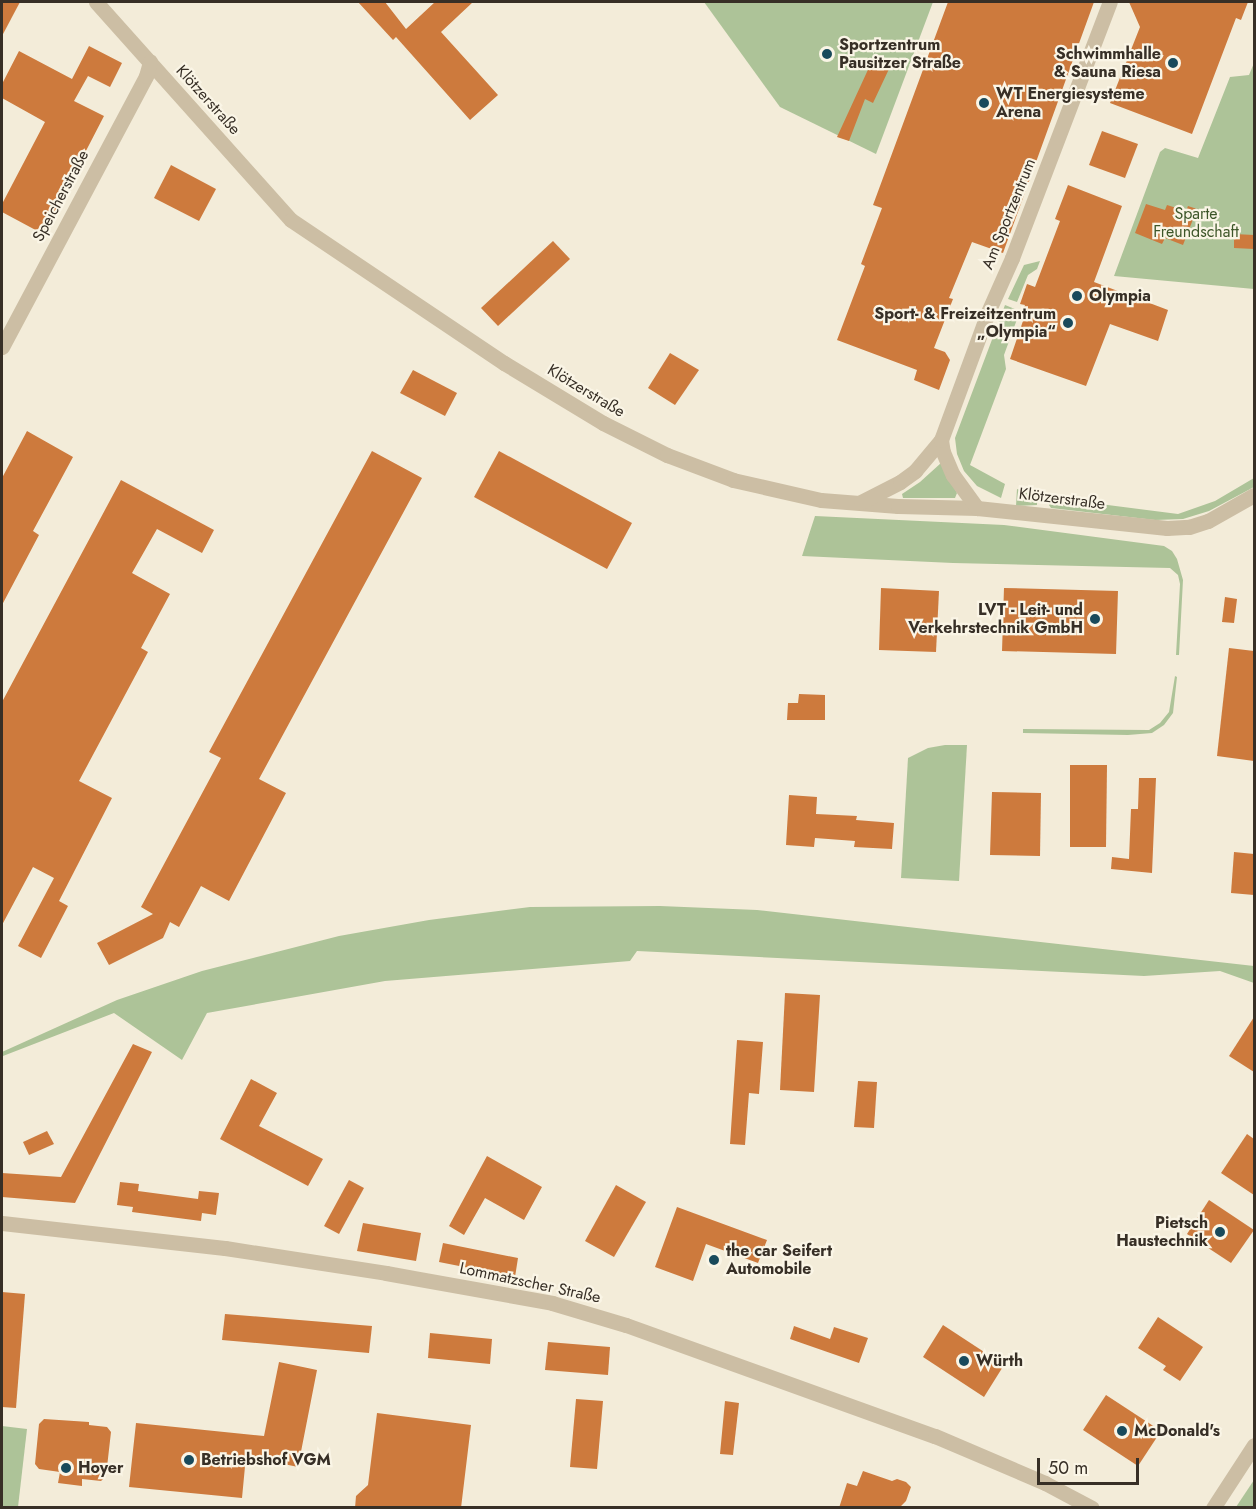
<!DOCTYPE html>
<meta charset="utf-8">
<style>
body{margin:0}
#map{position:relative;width:1256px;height:1509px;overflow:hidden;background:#f3ecd9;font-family:Jost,sans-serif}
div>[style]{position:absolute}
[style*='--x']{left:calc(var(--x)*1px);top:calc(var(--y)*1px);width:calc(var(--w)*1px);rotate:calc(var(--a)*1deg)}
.green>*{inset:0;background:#adc398}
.building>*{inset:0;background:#cd7a3d}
.minor>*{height:15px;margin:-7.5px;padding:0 7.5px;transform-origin:7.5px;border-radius:7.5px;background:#ccbea4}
.tertiary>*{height:15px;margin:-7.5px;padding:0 7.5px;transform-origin:7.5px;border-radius:7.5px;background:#ccbea4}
.dots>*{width:16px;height:16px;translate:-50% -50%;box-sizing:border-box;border:3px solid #faf5e6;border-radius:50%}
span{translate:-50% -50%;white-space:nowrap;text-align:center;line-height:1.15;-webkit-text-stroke:4.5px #faf5e6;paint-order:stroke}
.poi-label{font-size:16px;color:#372f26;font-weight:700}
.left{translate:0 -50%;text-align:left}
.right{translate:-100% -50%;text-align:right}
.street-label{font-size:16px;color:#372f26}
.park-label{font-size:16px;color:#3d5629}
.frame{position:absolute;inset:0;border:3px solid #372f26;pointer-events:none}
.scale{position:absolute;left:1037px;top:1458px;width:102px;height:27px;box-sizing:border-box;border:3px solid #372f26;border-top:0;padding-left:8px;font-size:18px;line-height:21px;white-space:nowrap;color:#372f26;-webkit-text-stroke:4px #faf5e6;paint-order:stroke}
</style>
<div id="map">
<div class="green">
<div style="clip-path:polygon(704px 2px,933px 2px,876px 154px,780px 107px)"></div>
<div style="clip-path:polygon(1254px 63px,1254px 289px,1114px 276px,1160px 152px,1165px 148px,1198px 158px,1230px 77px,1249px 75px)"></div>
<div style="clip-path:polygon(1040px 261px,1037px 269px,1028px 275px,1017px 302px,1008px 299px,1024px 265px)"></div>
<div style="clip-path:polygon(1005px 305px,1020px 311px,1004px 355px,1006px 369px,970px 465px,1005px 484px,1001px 498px,977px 486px,964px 471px,957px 454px,955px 438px)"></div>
<div style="clip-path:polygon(941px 463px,957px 493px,955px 498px,903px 498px,902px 494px,920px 482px)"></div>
<div style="clip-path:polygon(1254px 478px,1254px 487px,1209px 511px,1183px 519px,1155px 520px,1051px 508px,1049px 505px,1053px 498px,1178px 514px,1215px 501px)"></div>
<div style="clip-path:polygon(1017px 489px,1037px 495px,1037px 505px,1016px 506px)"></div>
<div style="clip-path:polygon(815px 516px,1004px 525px,1164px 546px,1172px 551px,1177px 559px,1183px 580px,1179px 655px,1176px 655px,1180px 584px,1178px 575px,1170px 568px,953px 563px,802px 556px)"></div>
<div style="clip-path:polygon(1175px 676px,1177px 677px,1173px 713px,1164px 725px,1152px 733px,1128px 735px,1023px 733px,1023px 729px,1149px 730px,1160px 723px,1169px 712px)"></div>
<div style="clip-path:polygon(945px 745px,967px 745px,959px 881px,901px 878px,908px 758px,928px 748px)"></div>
<div style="clip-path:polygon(660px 906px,757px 910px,1254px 966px,1254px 983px,1220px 971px,1144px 976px,637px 951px,630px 961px,385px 981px,207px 1013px,182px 1060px,114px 1013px,3px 1056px,2px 1052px,117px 1000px,202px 971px,339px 936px,429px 920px,530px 907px)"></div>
<div style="clip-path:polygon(2px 1426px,27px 1429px,18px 1507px,2px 1507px)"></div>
<div style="clip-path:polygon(1254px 1480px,1254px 1507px,1236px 1507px)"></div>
</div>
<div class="building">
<div style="clip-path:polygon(2px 2px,20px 2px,2px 36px)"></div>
<div style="clip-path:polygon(358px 2px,385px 2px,406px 29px,435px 2px,473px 2px,441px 32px,498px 95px,470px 120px,396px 37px,393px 40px)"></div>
<div style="clip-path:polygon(948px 2px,1094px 2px,1003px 253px,972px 242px,949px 298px,953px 299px,934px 348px,945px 352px,950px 360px,939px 390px,914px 380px,917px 370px,837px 340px,865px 266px,861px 264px,882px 208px,873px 205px)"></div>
<div style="clip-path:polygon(1129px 2px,1248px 2px,1241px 20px,1236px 18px,1192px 134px,1110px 103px,1140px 27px)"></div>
<div style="clip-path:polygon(89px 46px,122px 63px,110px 87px,88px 76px,74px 101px,104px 116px,43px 234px,2px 212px,2px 204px,45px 122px,2px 98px,2px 84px,19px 51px,72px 79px)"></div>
<div style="clip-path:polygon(872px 61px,889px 69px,873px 103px,865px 99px,849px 141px,837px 137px)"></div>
<div style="clip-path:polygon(1102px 131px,1138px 144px,1125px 178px,1089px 165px)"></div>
<div style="clip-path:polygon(171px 165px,216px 189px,199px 221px,154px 198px)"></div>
<div style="clip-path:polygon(1068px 185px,1122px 206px,1094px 282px,1168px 310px,1158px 341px,1110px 324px,1086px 386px,1010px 359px,1025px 315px,1022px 313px,1025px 305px,1020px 304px,1027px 284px,1035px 287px,1060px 221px,1055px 219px)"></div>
<div style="clip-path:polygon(1146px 204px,1165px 210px,1167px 205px,1186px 211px,1188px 206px,1197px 209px,1183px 245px,1165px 238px,1162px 244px,1135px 233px)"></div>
<div style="clip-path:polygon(1234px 234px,1254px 235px,1254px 249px,1234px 248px)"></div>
<div style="clip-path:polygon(553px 241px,570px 259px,498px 326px,481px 308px)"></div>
<div style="clip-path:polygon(670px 353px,699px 370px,675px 405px,648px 388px)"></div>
<div style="clip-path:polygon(413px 370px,457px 393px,445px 416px,400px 393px)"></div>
<div style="clip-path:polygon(27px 431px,73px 457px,33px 531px,39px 535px,2px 605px,2px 478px)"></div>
<div style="clip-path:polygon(372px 451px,422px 478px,259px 779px,286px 793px,229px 901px,201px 886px,179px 927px,170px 922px,163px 938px,109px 965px,97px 943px,153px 914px,141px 907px,221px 758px,209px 752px)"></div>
<div style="clip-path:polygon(499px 451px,632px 523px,607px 569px,474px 497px)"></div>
<div style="clip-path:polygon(121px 480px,214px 530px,202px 553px,157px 529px,132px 573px,170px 594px,141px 648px,148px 652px,79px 781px,112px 798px,59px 901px,68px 906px,41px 958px,18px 946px,54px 878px,33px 867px,2px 925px,2px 702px)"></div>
<div style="clip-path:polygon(881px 588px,939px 591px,936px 652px,879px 650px)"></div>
<div style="clip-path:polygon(1004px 588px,1118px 591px,1116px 654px,1002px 651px)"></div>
<div style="clip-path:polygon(1225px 597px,1237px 599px,1234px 623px,1222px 622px)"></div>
<div style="clip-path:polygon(1229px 648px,1254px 651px,1254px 761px,1217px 756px)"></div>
<div style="clip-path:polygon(799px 694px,825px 695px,825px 720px,787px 720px,788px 703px,798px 703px)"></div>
<div style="clip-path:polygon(1070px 765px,1107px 765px,1106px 847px,1070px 847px)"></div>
<div style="clip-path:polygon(1139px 778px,1156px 778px,1152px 873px,1111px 869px,1112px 857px,1129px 859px,1131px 809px,1138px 809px)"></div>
<div style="clip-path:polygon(992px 792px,1041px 793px,1040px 856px,990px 855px)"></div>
<div style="clip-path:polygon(789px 795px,817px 797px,816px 814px,857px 816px,856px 820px,894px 823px,892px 849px,854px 847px,855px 841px,815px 838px,814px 847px,786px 845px)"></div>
<div style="clip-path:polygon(1234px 852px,1254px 854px,1254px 895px,1231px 893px)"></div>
<div style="clip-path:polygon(785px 993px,820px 995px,814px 1092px,780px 1090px)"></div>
<div style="clip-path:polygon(1254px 1017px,1254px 1072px,1229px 1056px)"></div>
<div style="clip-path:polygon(737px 1040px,763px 1042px,759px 1094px,749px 1093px,745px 1145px,730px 1144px)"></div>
<div style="clip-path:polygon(133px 1044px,152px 1052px,75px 1203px,2px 1197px,2px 1173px,61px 1177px)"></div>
<div style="clip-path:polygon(251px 1079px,277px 1093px,259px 1126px,323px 1159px,308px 1186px,220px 1139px)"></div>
<div style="clip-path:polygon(858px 1081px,877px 1082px,874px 1128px,854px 1127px)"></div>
<div style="clip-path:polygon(47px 1131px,54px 1144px,29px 1155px,23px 1142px)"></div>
<div style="clip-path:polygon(1247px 1134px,1254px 1139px,1254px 1195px,1221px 1173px)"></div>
<div style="clip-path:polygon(487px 1156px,542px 1187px,524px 1220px,485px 1198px,464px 1235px,449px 1226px)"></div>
<div style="clip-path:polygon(349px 1180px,364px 1188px,339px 1234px,324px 1226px)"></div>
<div style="clip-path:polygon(120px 1182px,139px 1184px,138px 1191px,198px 1199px,199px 1191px,219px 1193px,216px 1215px,202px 1213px,201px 1221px,132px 1212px,133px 1207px,117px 1205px)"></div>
<div style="clip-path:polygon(616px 1185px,646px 1202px,614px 1257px,585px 1241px)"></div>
<div style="clip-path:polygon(1209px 1200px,1254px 1230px,1231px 1263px,1187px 1234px)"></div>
<div style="clip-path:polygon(677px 1207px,767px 1240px,758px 1263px,706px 1244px,693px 1281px,655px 1267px)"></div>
<div style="clip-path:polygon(363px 1223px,421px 1233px,416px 1261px,357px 1251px)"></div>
<div style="clip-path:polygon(443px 1243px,518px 1258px,515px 1277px,439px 1262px)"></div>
<div style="clip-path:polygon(2px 1292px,25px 1294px,16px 1408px,2px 1407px)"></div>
<div style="clip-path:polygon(225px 1314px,372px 1326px,369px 1353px,222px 1340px)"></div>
<div style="clip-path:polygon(1158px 1317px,1203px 1347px,1180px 1381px,1163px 1370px,1166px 1366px,1138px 1348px)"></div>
<div style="clip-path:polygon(943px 1325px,1004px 1365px,984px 1397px,923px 1357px)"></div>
<div style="clip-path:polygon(794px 1326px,830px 1339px,834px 1327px,868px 1338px,859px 1363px,790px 1339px)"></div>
<div style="clip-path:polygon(430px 1333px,492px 1339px,490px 1364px,428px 1358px)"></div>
<div style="clip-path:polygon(548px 1342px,610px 1347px,608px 1375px,545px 1370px)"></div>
<div style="clip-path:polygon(279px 1362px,317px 1370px,298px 1467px,246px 1456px,242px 1498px,129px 1487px,136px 1423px,264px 1436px)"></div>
<div style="clip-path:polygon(1106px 1395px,1161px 1431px,1138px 1466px,1083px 1430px)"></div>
<div style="clip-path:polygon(576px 1399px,603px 1401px,597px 1469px,570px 1467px)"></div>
<div style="clip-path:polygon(725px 1401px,739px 1403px,733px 1455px,720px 1454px)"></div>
<div style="clip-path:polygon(377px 1413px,471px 1425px,461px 1508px,355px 1508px,356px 1496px,368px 1485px)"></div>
<div style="clip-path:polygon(44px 1419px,89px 1422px,89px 1425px,107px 1427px,111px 1432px,106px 1476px,101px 1481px,82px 1479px,82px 1486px,58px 1483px,60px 1472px,39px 1469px,35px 1464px,39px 1424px)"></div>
<div style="clip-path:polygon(863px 1471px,892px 1481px,897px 1479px,906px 1482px,911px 1487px,906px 1501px,899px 1508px,839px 1508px,847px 1483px,857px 1486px)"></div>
</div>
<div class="minor">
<div style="--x:96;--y:2;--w:292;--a:48.2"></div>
<div style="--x:291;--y:220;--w:257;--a:33.9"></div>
<div style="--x:504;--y:363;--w:116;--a:31.2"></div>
<div style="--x:603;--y:423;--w:72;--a:26.6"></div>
<div style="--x:667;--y:455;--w:71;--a:20.7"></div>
<div style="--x:733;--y:480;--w:90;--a:12.8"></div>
<div style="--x:821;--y:500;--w:77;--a:4.5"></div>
<div style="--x:898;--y:506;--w:79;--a:1.5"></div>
<div style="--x:977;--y:508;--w:191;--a:6"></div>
<div style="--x:1167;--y:528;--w:22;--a:-3"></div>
<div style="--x:1189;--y:527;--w:20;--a:-18"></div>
<div style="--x:1208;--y:521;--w:53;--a:-29.5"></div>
<div style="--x:2;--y:347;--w:307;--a:-62"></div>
<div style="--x:146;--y:76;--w:15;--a:-74"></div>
<div style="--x:941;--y:440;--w:12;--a:81"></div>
<div style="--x:943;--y:452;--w:25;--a:67"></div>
<div style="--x:953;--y:475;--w:41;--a:54"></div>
<div style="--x:861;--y:502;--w:44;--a:-27.1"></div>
<div style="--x:900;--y:482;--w:19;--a:-36"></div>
<div style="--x:915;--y:471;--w:40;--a:-50"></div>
<div style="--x:941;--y:440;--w:136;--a:-69.8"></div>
<div style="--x:988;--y:312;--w:59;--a:-66"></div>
<div style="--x:1012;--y:258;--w:274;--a:-69.1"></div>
<div style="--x:2;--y:1223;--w:224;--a:6.4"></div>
<div style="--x:225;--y:1248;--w:163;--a:8.8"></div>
<div style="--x:386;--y:1273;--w:169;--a:10.2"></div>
<div style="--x:552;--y:1303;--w:77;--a:16.6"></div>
<div style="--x:626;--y:1325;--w:328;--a:19.8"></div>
<div style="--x:935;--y:1436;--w:120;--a:23.1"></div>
<div style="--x:1045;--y:1483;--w:53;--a:28"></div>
</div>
<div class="tertiary">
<div style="--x:1213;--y:1508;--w:75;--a:-56.9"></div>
</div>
<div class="dots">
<div style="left:827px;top:54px;background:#194a5b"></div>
<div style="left:1173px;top:63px;background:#194a5b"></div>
<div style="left:984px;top:103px;background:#194a5b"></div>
<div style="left:1077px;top:296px;background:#194a5b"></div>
<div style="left:1068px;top:323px;background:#194a5b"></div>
<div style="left:1095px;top:619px;background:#194a5b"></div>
<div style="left:1220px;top:1232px;background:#194a5b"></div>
<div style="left:714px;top:1260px;background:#194a5b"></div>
<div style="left:964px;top:1361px;background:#194a5b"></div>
<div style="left:1122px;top:1431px;background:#194a5b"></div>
<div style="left:189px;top:1460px;background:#194a5b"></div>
<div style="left:66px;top:1468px;background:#194a5b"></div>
</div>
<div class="poi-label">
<span class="left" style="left:839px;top:54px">Sportzentrum<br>Pausitzer Straße</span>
<span class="right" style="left:1161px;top:63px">Schwimmhalle<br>&amp; Sauna Riesa</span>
<span class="left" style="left:996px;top:103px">WT Energiesysteme<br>Arena</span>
<span class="left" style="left:1089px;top:296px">Olympia</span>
<span class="right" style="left:1056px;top:323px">Sport- &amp; Freizeitzentrum<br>„Olympia“</span>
<span class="right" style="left:1083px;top:619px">LVT - Leit- und<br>Verkehrstechnik GmbH</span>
<span class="right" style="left:1208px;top:1232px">Pietsch<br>Haustechnik</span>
<span class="left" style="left:726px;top:1260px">the car Seifert<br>Automobile</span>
<span class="left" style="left:976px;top:1361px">Würth</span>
<span class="left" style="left:1134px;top:1431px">McDonald's</span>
<span class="left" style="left:201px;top:1460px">Betriebshof VGM</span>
<span class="left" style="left:78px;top:1468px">Hoyer</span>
</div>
<div class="street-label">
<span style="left:208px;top:100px;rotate:48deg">Klötzerstraße</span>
<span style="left:61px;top:196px;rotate:-62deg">Speicherstraße</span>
<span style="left:1009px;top:214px;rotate:-68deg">Am Sportzentrum</span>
<span style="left:586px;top:391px;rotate:31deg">Klötzerstraße</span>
<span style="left:1062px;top:499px;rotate:7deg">Klötzerstraße</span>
<span style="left:530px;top:1283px;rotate:12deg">Lommatzscher Straße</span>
</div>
<div class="park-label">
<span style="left:1196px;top:223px">Sparte<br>Freundschaft</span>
</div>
<div class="frame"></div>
<div class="scale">50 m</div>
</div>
